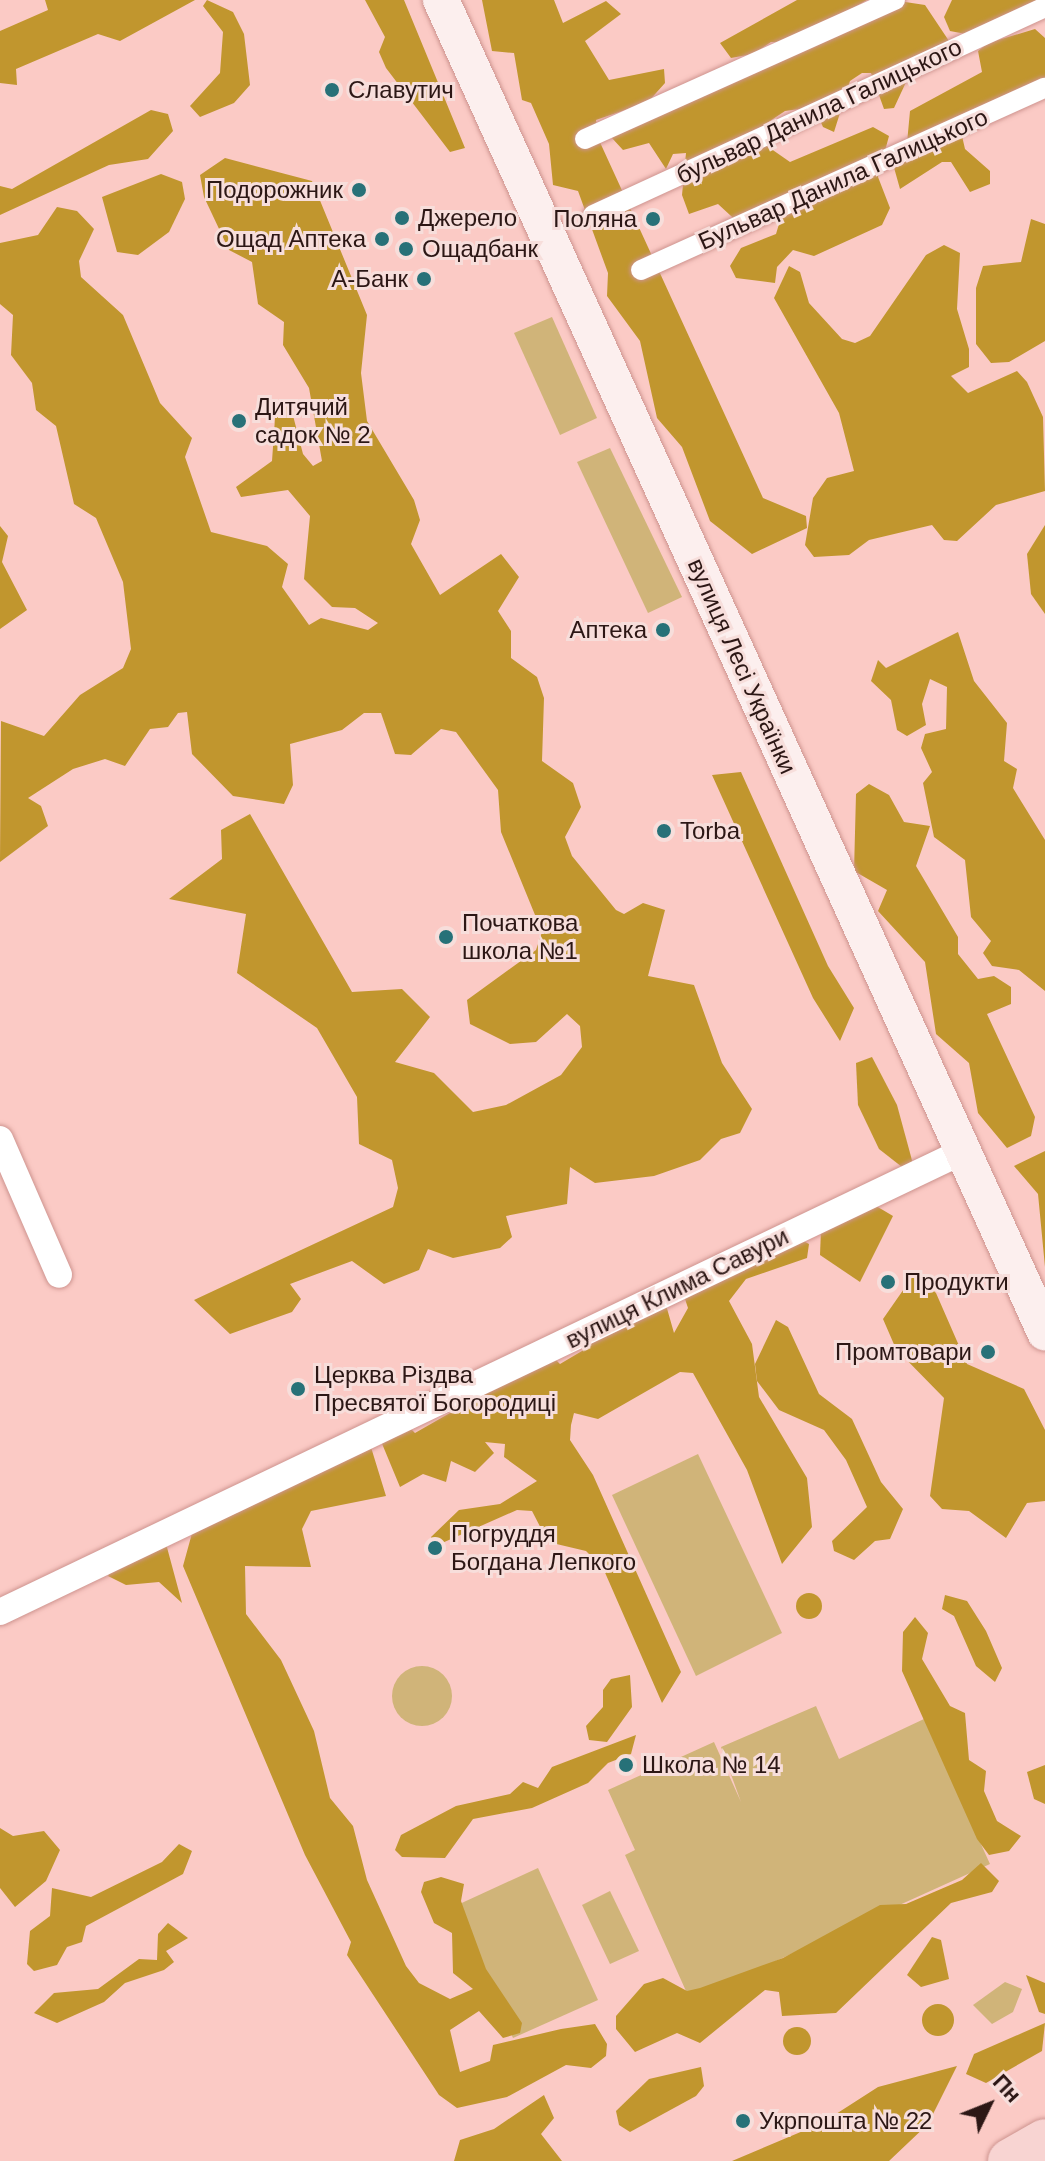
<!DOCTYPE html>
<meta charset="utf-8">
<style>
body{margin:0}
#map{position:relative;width:1045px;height:2161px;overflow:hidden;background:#fbcac5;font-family:Helvetica,sans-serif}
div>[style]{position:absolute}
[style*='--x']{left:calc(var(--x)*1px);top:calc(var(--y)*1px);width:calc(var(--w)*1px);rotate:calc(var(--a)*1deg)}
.green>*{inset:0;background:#d0b479}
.round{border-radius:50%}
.forest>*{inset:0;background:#c1962e}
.roads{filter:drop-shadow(0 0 2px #ce948f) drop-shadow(0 0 2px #ce948f)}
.pedestrian>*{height:20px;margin:-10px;padding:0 10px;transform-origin:10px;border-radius:10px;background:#fff}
.minor>*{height:26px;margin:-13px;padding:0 13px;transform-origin:13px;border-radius:13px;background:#fff}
.secondary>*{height:36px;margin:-18px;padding:0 18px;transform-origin:18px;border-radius:18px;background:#fcefee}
.trunk>*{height:44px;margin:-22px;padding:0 22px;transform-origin:22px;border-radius:22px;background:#f8d4d2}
.dots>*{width:22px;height:22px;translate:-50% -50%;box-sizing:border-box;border:4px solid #f7dedb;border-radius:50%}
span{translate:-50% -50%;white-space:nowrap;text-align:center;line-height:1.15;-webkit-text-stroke:6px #f7dedb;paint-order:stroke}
.poi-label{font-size:24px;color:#2c1715}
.left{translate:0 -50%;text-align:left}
.right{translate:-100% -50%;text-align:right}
.street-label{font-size:24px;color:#2c1715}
.north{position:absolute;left:949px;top:2065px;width:80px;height:80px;-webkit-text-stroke:6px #f7dedb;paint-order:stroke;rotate:47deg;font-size:22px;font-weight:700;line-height:32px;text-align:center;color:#2c1715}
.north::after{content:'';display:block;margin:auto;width:28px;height:36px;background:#2c1715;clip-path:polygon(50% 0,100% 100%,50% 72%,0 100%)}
</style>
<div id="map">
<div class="green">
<div style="clip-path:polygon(552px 317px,597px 418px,560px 435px,514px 333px)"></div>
<div style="clip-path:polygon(610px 448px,682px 597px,648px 613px,577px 462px)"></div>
<div style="clip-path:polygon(698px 1454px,782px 1633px,696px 1676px,612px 1495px)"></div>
<div class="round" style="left:392px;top:1666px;width:60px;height:60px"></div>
<div style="clip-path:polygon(816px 1706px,839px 1759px,924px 1719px,990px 1864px,690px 2000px,625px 1855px,635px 1850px,608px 1790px,714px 1742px,741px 1802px,721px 1747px)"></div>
<div style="clip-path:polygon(538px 1868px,598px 2000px,513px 2038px,453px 1907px)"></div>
<div style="clip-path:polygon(610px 1891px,639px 1951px,610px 1964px,582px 1905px)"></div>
<div style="clip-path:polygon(1005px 1982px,1022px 1989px,1013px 2012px,992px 2024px,973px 2005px)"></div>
</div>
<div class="forest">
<div style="clip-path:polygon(45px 0,195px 0,120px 41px,98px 34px,16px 69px,17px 85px,0 83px,0 31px,48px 10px)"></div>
<div style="clip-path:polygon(207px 0,233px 12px,244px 34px,250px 85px,234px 103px,200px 117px,190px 106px,220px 73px,223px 32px,203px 6px)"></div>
<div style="clip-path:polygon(365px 0,404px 0,465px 148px,450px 152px,386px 68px,379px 52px,385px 37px)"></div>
<div style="clip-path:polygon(482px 0,554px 0,563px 23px,606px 1px,621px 14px,585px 41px,609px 80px,664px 69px,665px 83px,648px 102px,596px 120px,598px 138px,763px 498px,806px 516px,807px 528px,752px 554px,710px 521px,682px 447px,657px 418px,640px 341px,607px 296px,608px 273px,578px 191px,553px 185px,549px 144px,531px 103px,522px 100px,514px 53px,492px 51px)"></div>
<div style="clip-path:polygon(797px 0,867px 0,793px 42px,771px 42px,753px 54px,731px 58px,720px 43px)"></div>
<div style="clip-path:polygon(892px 0,925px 5px,949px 41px,907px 80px,894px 108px,884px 109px,871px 73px,862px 73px,850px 81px,834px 132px,823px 127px,814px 107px,785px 111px,767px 123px,767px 146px,790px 162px,873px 127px,889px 136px,878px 177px,890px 208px,882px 225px,814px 256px,793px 250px,777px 267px,775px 283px,736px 278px,730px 266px,741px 248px,776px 234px,782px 214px,743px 227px,718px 204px,689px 214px,682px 195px,686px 153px,673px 154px,666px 169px,649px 143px,623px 150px,611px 137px)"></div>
<div style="clip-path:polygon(952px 0,1037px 0,971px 35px,950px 31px,944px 17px)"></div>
<div style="clip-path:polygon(1035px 29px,1045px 38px,1045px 92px,962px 136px,965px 149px,990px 171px,990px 184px,970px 192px,951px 162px,942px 162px,900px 189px,893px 164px,906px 154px,910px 111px,982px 72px,978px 51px,988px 43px)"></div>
<div style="clip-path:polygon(151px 110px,168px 114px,173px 131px,148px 159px,109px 165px,0 215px,0 186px,12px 189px)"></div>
<div style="clip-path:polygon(225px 158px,312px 181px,367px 315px,361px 373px,367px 421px,414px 500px,420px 520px,411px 544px,440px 595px,501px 554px,519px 577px,498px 611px,511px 631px,511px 658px,537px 677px,544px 698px,542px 761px,573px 783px,581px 807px,565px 837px,572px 856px,616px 910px,624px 914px,643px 903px,665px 910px,648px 976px,694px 985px,722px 1063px,752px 1109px,740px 1133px,721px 1139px,700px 1160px,654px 1176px,595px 1183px,570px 1167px,567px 1204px,506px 1216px,512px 1237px,500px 1248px,453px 1258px,428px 1249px,419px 1270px,384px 1284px,352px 1261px,290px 1284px,301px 1299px,292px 1312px,230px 1334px,194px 1300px,393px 1207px,398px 1188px,392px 1160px,359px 1144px,357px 1097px,317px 1028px,237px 973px,246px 914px,169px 899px,222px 859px,221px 830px,250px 814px,352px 992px,402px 989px,430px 1017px,395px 1062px,434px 1073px,473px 1112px,506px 1105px,561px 1075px,582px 1047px,580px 1026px,567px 1014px,536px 1042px,510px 1044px,470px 1024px,467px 1000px,536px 950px,542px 932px,501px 832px,498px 790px,456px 732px,441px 729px,411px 755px,395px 754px,381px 713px,364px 713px,342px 730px,290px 744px,293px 785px,284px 804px,233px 796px,192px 754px,187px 712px,178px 713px,168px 727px,150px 729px,125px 766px,105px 759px,73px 769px,28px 798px,41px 806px,48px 826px,0 862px,1px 721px,44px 736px,80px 695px,123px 668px,131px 649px,123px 582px,96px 518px,74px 504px,56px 426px,36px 410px,32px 383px,11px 355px,13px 315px,0 304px,0 243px,38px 235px,57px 207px,77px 211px,94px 229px,79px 261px,81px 277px,123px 315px,160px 403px,192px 438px,185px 457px,211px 532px,267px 546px,288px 564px,282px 587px,309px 625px,321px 618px,368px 630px,378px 623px,355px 608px,332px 607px,304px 579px,310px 516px,288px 490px,241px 497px,236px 487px,272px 461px,276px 404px,290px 404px,303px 454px,313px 466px,322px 461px,309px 388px,283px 345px,284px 322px,258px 304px,252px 262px,229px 250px,204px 197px,200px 175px)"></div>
<div style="clip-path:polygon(161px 174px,182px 182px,185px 199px,169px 232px,138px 255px,117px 252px,102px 197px)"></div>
<div style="clip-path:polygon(1031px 219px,1045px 224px,1045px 341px,1009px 362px,991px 363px,976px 344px,976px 288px,983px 266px,1021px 262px)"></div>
<div style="clip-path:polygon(944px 245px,960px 253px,957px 309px,969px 349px,969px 367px,951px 376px,968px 393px,1017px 371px,1027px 382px,1043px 417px,1045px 491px,996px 505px,957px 541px,944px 540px,932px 525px,869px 540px,849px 555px,814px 557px,805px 545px,813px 498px,827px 478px,854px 471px,839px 413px,774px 298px,789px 266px,800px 272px,809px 303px,842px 339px,855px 343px,870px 336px,926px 255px)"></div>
<div style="clip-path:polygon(1045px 525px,1045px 614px,1031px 594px,1027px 554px)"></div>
<div style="clip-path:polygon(0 526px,8px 536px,2px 562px,27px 610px,0 629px)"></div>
<div style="clip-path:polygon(958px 632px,974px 681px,1007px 723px,1004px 761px,1017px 769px,1013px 788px,1045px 840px,1045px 991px,1019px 970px,992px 966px,983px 953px,991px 941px,971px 917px,965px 860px,934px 837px,923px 783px,932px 772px,921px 748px,925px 734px,946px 729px,947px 687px,930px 679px,922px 704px,926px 725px,907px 736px,897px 730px,891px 700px,871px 681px,878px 660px,886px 668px)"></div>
<div style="clip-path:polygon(741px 772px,828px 966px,854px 1008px,840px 1041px,813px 998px,712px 775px)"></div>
<div style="clip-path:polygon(869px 784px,889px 795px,904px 822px,930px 826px,916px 866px,958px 937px,958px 954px,978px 979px,994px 976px,1011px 987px,1011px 1004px,987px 1014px,1035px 1117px,1031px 1136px,1007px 1148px,978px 1113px,969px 1063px,936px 1034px,925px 962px,878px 911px,887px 890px,854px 871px,856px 794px)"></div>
<div style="clip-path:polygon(872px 1057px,897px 1105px,913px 1164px,902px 1167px,879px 1149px,858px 1105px,856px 1063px)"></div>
<div style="clip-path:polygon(1045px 1151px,1045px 1267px,1038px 1194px,1014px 1166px)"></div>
<div style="clip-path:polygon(871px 1203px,893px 1216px,860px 1282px,820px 1255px,821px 1230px)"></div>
<div style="clip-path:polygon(794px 1236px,809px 1244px,807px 1258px,746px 1279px,729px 1301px,752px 1344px,759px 1397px,807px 1478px,812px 1527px,782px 1564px,747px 1470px,693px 1373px,680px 1372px,598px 1419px,574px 1413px,571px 1425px,570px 1440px,593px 1475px,681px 1672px,662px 1703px,603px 1568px,586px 1551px,548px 1542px,532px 1511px,517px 1510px,433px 1547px,431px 1537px,459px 1510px,500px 1504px,537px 1481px,504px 1457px,505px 1444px,485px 1442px,494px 1453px,475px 1472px,451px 1461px,446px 1482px,423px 1474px,400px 1487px,378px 1434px,402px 1420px,415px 1433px,551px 1355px,560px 1364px,587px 1348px,586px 1331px,666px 1305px,674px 1333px,688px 1308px,684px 1296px)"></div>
<div style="clip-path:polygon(915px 1273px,936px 1293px,967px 1364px,1024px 1389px,1045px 1430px,1045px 1501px,1027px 1503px,1006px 1538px,969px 1511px,942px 1509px,930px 1496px,944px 1398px,896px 1349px,883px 1319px)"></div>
<div style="clip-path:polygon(776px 1320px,788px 1327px,819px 1394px,852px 1419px,881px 1482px,903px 1509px,890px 1539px,875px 1541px,854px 1560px,834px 1551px,832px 1541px,867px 1507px,846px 1460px,824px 1430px,779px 1410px,757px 1381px,755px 1364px)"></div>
<div style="clip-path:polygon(370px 1444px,386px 1496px,311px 1511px,302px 1529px,311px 1567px,245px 1566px,246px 1614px,281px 1660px,314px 1731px,330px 1798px,353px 1826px,367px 1880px,406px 1966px,419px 1983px,450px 1999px,473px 1989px,453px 1973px,452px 1933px,434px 1923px,421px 1892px,424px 1882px,441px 1877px,464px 1884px,461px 1901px,486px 1969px,522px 2023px,520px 2033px,503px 2038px,479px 2011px,450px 2030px,460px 2072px,490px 2061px,493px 2045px,561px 2029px,595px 2024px,607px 2044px,606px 2056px,591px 2068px,566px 2065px,507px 2097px,457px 2108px,439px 2095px,347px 1955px,351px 1942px,305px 1855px,183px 1566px,194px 1526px)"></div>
<div style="clip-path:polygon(165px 1540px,182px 1603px,159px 1582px,126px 1585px,108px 1576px,119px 1555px)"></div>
<div class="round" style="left:796px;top:1593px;width:26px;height:26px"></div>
<div style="clip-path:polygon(945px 1595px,967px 1601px,986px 1631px,1002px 1668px,995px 1682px,976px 1666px,954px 1616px,942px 1609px)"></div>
<div style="clip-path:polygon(915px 1617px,928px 1633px,922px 1659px,950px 1706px,965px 1713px,969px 1760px,986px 1771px,984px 1791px,997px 1821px,1021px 1836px,1009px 1851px,989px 1855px,977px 1839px,902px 1671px,903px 1632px)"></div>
<div style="clip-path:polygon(630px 1675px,632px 1707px,607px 1742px,589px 1740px,586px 1726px,603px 1707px,603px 1690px,611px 1679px)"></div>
<div style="clip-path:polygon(636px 1735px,631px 1754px,608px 1763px,588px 1783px,532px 1808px,473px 1819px,445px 1858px,402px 1857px,395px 1850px,401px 1835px,456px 1806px,510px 1794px,523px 1782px,538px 1788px,552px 1767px)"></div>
<div style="clip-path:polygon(1045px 1765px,1045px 1804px,1034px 1799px,1027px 1772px)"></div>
<div style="clip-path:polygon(0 1828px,13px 1836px,44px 1831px,60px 1850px,46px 1881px,15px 1907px,0 1888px)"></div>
<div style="clip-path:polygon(179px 1844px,192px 1851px,183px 1874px,86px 1926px,82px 1942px,67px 1947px,57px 1965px,34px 1971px,27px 1964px,30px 1931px,50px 1916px,52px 1888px,91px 1897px,162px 1862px)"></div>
<div style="clip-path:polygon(981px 1863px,999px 1881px,992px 1892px,951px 1903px,836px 2013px,782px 2016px,779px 1992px,765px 1990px,700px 2043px,677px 2033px,635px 2052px,616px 2029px,616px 2016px,644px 1984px,663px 1978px,687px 1991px,700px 1988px,783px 1958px,880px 1905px,906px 1904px,962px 1880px)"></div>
<div style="clip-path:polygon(168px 1923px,188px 1938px,166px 1951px,174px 1962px,164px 1970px,125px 1983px,104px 2002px,57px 2023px,34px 2013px,54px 1993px,98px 1989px,139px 1959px,157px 1960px,158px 1934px)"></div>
<div style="clip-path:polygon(932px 1937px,941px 1940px,949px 1979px,921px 1987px,907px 1975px)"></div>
<div style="clip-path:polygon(1026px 1975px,1045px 1983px,1045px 2014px,1039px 2012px)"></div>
<div class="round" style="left:922px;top:2004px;width:32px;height:32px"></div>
<div style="clip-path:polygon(1045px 2023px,1042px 2051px,986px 2083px,966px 2074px,974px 2054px)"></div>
<div class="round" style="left:783px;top:2027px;width:28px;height:28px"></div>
<div style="clip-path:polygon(957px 2066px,928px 2124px,889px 2161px,732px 2161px,822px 2123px,878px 2087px)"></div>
<div style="clip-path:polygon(701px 2067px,704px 2086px,696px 2096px,630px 2132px,619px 2125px,616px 2111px,649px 2079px)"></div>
<div style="clip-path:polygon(544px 2095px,554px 2118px,541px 2134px,562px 2161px,454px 2161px,460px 2140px,494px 2129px)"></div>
</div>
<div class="roads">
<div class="pedestrian">
<div style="--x:585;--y:139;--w:340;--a:-24.2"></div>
<div style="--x:593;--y:215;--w:498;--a:-24.7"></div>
<div style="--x:641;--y:270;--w:443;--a:-24.3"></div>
</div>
<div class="minor">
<div style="--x:0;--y:1139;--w:148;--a:66.5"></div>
<div style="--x:0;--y:1612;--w:1069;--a:-25.56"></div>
</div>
<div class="secondary">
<div style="--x:441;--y:0;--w:1463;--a:65.61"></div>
</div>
<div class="trunk">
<div style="--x:1010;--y:2161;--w:40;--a:-29.7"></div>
</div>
</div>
<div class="dots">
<div style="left:332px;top:90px;background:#277178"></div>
<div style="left:359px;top:190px;background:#277178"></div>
<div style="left:402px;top:218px;background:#277178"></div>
<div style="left:653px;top:219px;background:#277178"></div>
<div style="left:382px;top:239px;background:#277178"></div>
<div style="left:406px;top:249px;background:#277178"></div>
<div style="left:424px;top:279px;background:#277178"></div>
<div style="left:239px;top:421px;background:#277178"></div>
<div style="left:663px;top:630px;background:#277178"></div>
<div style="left:664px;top:831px;background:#277178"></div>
<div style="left:446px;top:937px;background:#277178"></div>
<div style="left:888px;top:1282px;background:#277178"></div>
<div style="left:988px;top:1352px;background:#277178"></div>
<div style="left:298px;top:1389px;background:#277178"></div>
<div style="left:435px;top:1548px;background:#277178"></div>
<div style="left:626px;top:1765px;background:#277178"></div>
<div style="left:743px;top:2121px;background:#277178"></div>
</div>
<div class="poi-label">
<span class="left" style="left:348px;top:90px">Славутич</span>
<span class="right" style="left:343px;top:190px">Подорожник</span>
<span class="left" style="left:418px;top:218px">Джерело</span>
<span class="right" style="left:637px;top:219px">Поляна</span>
<span class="right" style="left:366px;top:239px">Ощад Аптека</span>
<span class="left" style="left:422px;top:249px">Ощадбанк</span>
<span class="right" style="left:408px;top:279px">А-Банк</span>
<span class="left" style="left:255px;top:421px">Дитячий<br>садок № 2</span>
<span class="right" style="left:647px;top:630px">Аптека</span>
<span class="left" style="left:680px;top:831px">Torba</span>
<span class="left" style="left:462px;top:937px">Початкова<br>школа №1</span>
<span class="left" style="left:904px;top:1282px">Продукти</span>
<span class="right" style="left:972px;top:1352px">Промтовари</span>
<span class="left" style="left:314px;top:1389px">Церква Різдва<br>Пресвятої Богородиці</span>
<span class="left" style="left:451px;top:1548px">Погруддя<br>Богдана Лепкого</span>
<span class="left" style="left:642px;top:1765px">Школа № 14</span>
<span class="left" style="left:759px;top:2121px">Укрпошта № 22</span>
</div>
<div class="street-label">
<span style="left:819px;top:111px;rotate:-25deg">бульвар Данила Галицького</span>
<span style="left:843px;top:179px;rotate:-24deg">Бульвар Данила Галицького</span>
<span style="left:742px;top:666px;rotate:66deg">вулиця Лесі Українки</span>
<span style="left:677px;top:1288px;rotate:-26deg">вулиця Клима Савури</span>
</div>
<div class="north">Пн</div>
</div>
